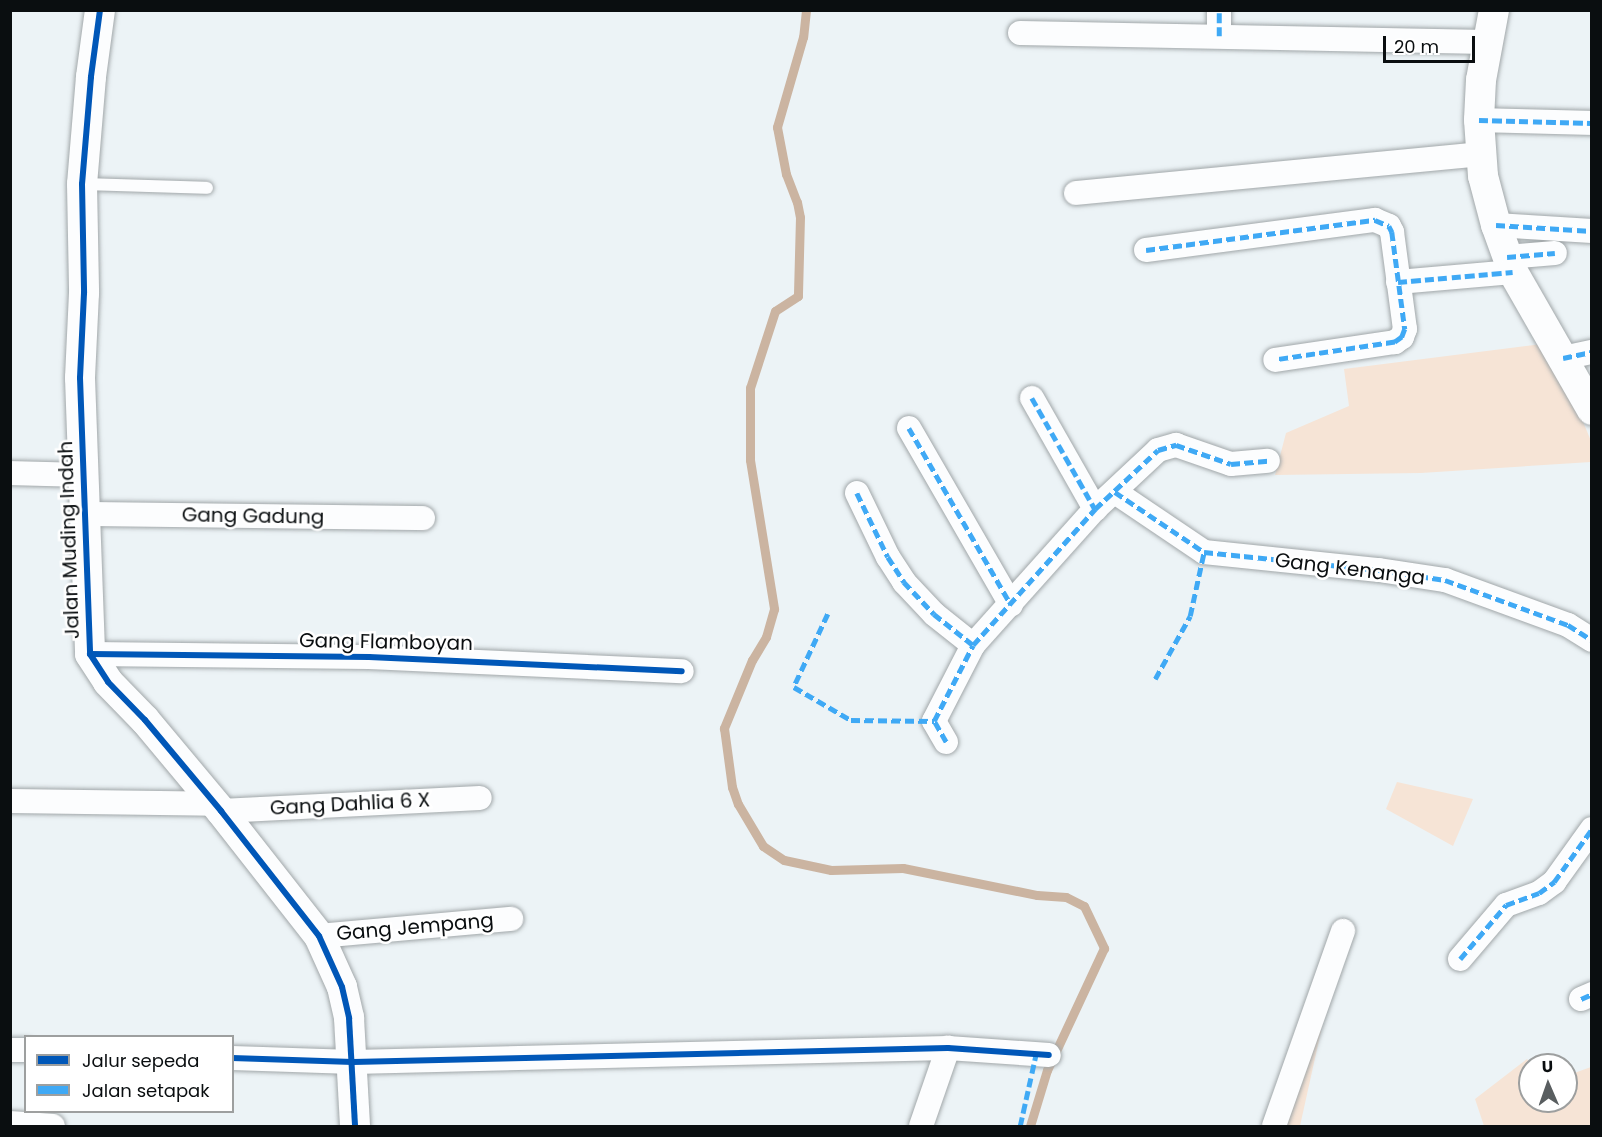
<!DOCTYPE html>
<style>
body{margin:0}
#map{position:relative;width:1602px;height:1137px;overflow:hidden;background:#ecf3f6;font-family:Poppins,sans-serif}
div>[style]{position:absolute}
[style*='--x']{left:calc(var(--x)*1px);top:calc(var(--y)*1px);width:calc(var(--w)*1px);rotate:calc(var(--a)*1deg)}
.green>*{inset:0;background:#f6e4d6}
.stream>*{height:9px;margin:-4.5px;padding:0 4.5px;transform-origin:4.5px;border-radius:4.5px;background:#cbb4a1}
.roads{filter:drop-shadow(0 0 2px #a1a7a9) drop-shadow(0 0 2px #a1a7a9)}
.service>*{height:12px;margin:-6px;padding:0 6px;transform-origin:6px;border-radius:6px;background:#fcfdfe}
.minor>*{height:24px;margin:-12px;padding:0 12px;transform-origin:12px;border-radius:12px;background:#fcfdfe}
.tertiary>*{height:30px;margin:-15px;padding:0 15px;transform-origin:15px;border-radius:15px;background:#fcfdfe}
.quiet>*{height:4.5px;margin-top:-2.25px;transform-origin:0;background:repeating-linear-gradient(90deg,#3fa9f5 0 9px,transparent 0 13.5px)}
.cycleway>*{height:6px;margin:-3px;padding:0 3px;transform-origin:3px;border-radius:3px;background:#0057b8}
span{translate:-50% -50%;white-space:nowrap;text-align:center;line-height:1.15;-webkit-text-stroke:5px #fff;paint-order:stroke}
.street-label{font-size:20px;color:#0a0e10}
.frame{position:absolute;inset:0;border:12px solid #0a0e10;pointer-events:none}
.legend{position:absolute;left:24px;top:1035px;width:210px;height:78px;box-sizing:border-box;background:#fff;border:2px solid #9d9f9f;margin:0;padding:8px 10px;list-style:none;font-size:18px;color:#0a0e10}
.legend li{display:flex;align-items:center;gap:12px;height:30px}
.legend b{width:30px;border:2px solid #9d9f9f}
.north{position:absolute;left:1518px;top:1053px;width:60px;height:60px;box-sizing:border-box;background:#fff;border:2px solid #9d9f9f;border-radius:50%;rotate:358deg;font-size:16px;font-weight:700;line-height:24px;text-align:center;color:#0a0e10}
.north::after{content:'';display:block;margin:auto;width:21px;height:27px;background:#595e60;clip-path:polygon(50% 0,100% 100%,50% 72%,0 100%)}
.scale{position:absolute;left:1383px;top:36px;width:92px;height:27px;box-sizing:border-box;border:3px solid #0a0e10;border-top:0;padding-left:8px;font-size:18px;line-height:21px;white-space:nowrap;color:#0a0e10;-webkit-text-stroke:4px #fff;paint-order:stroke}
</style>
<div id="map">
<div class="green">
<div style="clip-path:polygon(1542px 344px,1565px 378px,1591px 441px,1591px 462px,1421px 473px,1275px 475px,1286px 433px,1349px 406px,1344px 369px)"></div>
<div style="clip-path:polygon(1397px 782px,1473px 799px,1453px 846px,1386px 809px)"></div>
<div style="clip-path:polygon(1323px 1022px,1300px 1126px,1263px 1126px)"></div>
<div style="clip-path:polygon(1527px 1059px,1532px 1065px,1530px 1065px,1530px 1101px,1566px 1101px,1566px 1076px,1591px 1067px,1591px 1126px,1484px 1126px,1475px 1099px)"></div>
</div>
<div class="stream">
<div style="--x:806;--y:10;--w:27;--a:96"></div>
<div style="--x:803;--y:37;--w:94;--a:106.1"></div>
<div style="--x:777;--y:127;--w:48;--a:79.2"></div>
<div style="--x:786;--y:174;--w:30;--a:69"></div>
<div style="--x:797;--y:202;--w:15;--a:79"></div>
<div style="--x:800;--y:217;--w:79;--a:91.5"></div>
<div style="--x:798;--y:296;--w:27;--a:147"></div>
<div style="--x:775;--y:311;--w:81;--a:108"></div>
<div style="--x:750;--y:388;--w:72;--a:90"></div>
<div style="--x:750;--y:460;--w:151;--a:80.8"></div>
<div style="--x:774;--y:609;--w:29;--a:106"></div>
<div style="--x:766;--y:637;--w:27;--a:121"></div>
<div style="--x:752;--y:660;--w:74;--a:112.4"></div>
<div style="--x:724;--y:728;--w:60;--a:82.3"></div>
<div style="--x:732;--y:787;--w:18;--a:71"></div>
<div style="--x:738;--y:804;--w:49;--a:59.2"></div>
<div style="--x:763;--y:846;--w:25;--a:34"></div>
<div style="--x:784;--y:860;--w:48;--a:12"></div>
<div style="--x:831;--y:870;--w:72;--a:-1.6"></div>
<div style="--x:903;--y:868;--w:137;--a:11.4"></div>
<div style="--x:1037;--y:895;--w:29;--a:4"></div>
<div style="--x:1066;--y:897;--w:20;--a:27"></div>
<div style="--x:1084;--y:906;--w:47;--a:64.5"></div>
<div style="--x:1104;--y:948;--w:135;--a:115"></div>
<div style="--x:1047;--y:1070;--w:59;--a:106.9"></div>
</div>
<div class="roads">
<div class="service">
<div style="--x:82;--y:184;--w:125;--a:1.8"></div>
</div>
<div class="minor">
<div style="--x:1020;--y:33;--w:467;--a:1.1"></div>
<div style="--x:1219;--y:36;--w:26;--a:-90"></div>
<div style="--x:1479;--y:120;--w:113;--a:1.5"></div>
<div style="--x:1076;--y:193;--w:406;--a:-5.5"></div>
<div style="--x:1496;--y:225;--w:96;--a:3.6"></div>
<div style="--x:1146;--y:250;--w:231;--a:-7.5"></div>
<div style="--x:1375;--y:220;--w:15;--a:23"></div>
<div style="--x:1389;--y:226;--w:7;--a:63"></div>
<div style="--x:1392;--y:232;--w:98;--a:82.4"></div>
<div style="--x:1405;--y:329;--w:9;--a:111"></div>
<div style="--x:1402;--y:337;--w:9;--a:144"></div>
<div style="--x:1395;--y:342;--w:121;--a:171.5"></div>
<div style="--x:1507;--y:257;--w:48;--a:-4.8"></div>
<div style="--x:1398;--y:282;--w:115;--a:-5"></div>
<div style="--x:1563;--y:358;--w:30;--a:-12"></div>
<div style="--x:1032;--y:398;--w:128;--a:60.4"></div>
<div style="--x:909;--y:428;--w:204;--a:60"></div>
<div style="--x:10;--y:473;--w:72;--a:1.6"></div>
<div style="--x:1115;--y:492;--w:107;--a:34"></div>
<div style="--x:1204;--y:552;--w:176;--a:5.9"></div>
<div style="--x:1379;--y:570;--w:67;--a:8.6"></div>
<div style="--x:1445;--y:580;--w:131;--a:20.1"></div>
<div style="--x:1568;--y:625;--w:28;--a:32"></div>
<div style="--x:857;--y:493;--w:71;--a:64.2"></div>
<div style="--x:888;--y:557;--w:30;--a:57"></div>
<div style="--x:904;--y:582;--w:44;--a:46.8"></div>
<div style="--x:934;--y:614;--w:50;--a:38.5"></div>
<div style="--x:973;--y:645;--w:183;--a:-48.1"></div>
<div style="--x:1095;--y:509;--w:86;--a:-43.1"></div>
<div style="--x:1158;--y:450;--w:19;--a:-16"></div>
<div style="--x:1176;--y:445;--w:58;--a:19.1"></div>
<div style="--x:1231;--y:464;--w:37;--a:-5"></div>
<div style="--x:83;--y:514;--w:340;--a:0.7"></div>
<div style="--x:90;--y:654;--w:279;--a:0.6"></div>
<div style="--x:369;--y:657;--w:313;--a:2.6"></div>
<div style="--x:946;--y:742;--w:24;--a:-120"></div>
<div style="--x:934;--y:721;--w:85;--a:-62.8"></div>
<div style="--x:10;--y:801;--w:205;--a:0.8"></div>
<div style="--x:221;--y:811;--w:259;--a:-2.9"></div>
<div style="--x:319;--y:936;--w:193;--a:-5.1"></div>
<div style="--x:1460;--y:959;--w:71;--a:-49.6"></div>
<div style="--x:1506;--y:905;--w:35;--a:-20"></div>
<div style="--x:1539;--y:893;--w:19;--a:-36"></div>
<div style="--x:1554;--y:882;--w:65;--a:-54.4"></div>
<div style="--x:1581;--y:999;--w:12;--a:-24"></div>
<div style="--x:10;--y:1050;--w:16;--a:0"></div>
<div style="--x:232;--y:1058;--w:121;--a:1.9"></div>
<div style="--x:353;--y:1062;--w:595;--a:-1.35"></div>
<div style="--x:948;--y:1048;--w:101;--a:4"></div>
<div style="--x:10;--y:1123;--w:43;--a:4"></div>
<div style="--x:921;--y:1126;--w:83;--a:-70.9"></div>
<div style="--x:1274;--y:1126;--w:207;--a:-70.5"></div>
</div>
<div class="tertiary">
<div style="--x:100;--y:10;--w:68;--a:97.7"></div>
<div style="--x:91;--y:77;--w:107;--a:94.8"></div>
<div style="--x:82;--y:184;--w:109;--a:88.9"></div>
<div style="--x:84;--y:293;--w:85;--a:92.7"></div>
<div style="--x:80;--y:378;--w:276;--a:87.9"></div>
<div style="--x:90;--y:654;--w:33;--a:57"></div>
<div style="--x:108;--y:682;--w:53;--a:45.8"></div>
<div style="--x:145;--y:720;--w:119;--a:50.1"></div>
<div style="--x:221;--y:811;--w:159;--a:51.9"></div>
<div style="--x:319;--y:936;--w:56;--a:65.7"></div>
<div style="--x:342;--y:987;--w:32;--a:77"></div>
<div style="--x:349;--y:1018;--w:108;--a:86.8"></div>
<div style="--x:1494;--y:10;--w:71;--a:100.5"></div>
<div style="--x:1481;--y:80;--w:40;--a:92.9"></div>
<div style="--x:1479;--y:120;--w:56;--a:85.9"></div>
<div style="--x:1483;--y:176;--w:51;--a:75.1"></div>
<div style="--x:1496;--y:225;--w:50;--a:70.1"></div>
<div style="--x:1513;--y:272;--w:159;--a:60.2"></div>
</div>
</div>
<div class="quiet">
<div style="--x:1219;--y:36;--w:26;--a:-90"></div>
<div style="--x:1479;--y:120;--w:113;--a:1.5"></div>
<div style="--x:1496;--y:225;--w:96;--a:3.6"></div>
<div style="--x:1146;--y:250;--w:231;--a:-7.5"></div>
<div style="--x:1375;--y:220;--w:15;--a:23"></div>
<div style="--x:1389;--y:226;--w:7;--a:63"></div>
<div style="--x:1392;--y:232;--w:98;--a:82.4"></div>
<div style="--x:1405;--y:329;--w:9;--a:111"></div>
<div style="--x:1402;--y:337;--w:9;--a:144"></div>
<div style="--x:1395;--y:342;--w:121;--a:171.5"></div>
<div style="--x:1507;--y:257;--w:48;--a:-4.8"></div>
<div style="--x:1398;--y:282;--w:115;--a:-5"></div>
<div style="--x:1563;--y:358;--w:30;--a:-12"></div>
<div style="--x:1032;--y:398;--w:128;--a:60.4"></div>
<div style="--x:909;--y:428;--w:204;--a:60"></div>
<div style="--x:1115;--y:492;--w:107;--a:34"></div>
<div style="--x:1204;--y:552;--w:176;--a:5.9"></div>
<div style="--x:1379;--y:570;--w:67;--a:8.6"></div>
<div style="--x:1445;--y:580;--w:131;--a:20.1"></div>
<div style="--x:1568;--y:625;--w:28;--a:32"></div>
<div style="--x:857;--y:493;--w:71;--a:64.2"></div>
<div style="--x:888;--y:557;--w:30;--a:57"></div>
<div style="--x:904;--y:582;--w:44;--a:46.8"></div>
<div style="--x:934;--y:614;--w:50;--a:38.5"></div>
<div style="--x:973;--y:645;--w:183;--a:-48.1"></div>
<div style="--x:1095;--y:509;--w:86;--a:-43.1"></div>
<div style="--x:1158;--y:450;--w:19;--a:-16"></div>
<div style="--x:1176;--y:445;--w:58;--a:19.1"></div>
<div style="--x:1231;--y:464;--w:37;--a:-5"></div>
<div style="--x:828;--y:614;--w:81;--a:115"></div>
<div style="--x:794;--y:687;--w:66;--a:30.1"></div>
<div style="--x:851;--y:720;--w:83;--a:0.7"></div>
<div style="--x:1155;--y:679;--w:72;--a:-60.9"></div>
<div style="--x:1190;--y:616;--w:66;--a:-77.7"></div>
<div style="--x:946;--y:742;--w:24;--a:-120"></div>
<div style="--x:934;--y:721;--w:85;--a:-62.8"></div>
<div style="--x:1460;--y:959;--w:71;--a:-49.6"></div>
<div style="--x:1506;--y:905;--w:35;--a:-20"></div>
<div style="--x:1539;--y:893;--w:19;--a:-36"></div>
<div style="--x:1554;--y:882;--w:65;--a:-54.4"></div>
<div style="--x:1581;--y:999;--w:12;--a:-24"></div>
<div style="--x:1020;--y:1126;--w:74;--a:-77.5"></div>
</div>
<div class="cycleway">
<div style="--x:100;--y:10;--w:68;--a:97.7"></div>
<div style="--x:91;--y:77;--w:107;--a:94.8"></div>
<div style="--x:82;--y:184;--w:109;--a:88.9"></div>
<div style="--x:84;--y:293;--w:85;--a:92.7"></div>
<div style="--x:80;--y:378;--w:276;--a:87.9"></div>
<div style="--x:90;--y:654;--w:33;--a:57"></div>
<div style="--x:108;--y:682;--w:53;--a:45.8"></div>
<div style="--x:145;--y:720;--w:119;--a:50.1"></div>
<div style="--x:221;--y:811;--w:159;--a:51.9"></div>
<div style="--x:319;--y:936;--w:56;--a:65.7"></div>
<div style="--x:342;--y:987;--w:32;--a:77"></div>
<div style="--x:349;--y:1018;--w:108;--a:86.8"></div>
<div style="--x:90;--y:654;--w:279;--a:0.6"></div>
<div style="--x:369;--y:657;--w:313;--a:2.6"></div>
<div style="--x:232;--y:1058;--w:121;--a:1.9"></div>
<div style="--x:353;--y:1062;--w:595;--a:-1.35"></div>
<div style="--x:948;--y:1048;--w:101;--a:4"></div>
</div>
<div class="street-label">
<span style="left:253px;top:516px;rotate:1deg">Gang Gadung</span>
<span style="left:69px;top:540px;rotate:-92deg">Jalan Muding Indah</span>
<span style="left:1350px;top:569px;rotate:7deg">Gang Kenanga</span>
<span style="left:386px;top:642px;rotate:1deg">Gang Flamboyan</span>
<span style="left:350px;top:804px;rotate:-3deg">Gang Dahlia 6 X</span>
<span style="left:415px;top:927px;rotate:-5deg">Gang Jempang</span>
</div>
<div class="frame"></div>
<ul class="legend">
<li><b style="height:8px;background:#0057b8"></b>Jalur sepeda</li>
<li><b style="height:8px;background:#3fa9f5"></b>Jalan setapak</li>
</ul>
<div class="north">U</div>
<div class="scale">20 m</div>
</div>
